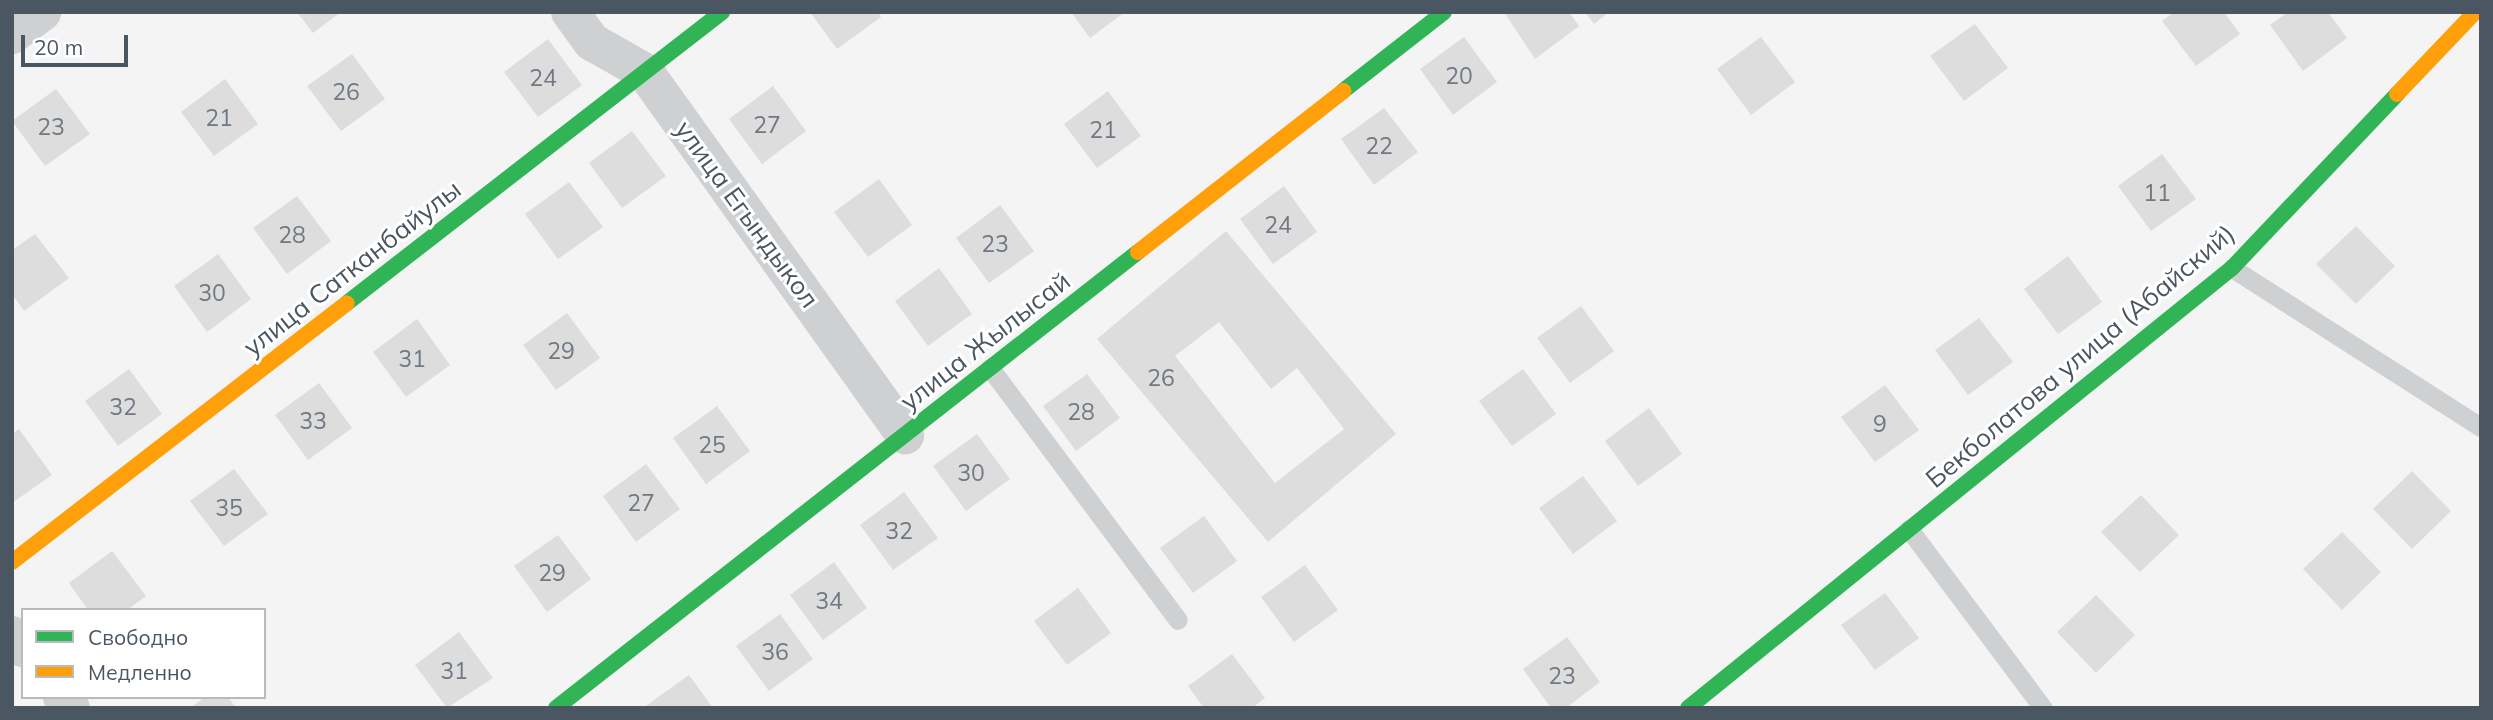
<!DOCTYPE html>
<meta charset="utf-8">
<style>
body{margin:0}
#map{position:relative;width:2493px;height:720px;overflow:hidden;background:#f4f4f4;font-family:Mulish,sans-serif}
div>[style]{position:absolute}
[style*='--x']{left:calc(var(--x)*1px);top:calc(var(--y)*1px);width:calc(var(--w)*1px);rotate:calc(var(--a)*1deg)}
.building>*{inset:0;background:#ddddde}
.lane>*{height:19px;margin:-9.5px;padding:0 9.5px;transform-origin:9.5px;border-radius:9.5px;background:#ced0d2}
.street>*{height:38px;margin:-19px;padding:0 19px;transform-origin:19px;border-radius:19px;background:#ced0d2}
.fast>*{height:16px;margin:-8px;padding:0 8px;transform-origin:8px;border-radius:8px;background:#30b455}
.slow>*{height:16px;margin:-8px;padding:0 8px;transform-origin:8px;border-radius:8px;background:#ff9f0a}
span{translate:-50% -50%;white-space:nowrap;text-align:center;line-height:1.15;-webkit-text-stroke:6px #fff;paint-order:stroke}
.number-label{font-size:23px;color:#707881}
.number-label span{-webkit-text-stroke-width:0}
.street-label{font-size:26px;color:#4a5661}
.frame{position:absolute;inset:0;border:14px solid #4a5661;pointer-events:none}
.legend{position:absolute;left:21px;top:608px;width:245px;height:91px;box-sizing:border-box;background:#fff;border:2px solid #b7bbc0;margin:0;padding:9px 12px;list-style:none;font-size:21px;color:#4a5661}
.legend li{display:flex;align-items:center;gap:14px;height:35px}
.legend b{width:35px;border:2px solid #b7bbc0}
.scale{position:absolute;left:21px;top:35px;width:107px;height:32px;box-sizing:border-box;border:4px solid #4a5661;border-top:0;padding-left:9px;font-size:21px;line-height:24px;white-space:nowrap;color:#4a5661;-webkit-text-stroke:5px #fff;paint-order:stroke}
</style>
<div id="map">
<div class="building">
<div style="clip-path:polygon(297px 12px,341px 12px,313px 33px)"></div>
<div style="clip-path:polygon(810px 12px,878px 12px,881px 17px,837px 49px)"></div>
<div style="clip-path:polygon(1071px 12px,1125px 12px,1090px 38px)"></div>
<div style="clip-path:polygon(1504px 12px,1569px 12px,1579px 26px,1535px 59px)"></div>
<div style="clip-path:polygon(1585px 12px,1609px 12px,1594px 24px)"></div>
<div style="clip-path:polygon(2174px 12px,2224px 12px,2240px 34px,2196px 66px,2162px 21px)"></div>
<div style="clip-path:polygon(2288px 12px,2328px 12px,2347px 38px,2303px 71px,2270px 25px)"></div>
<div style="clip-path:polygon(1975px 24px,2008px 68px,1964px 101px,1930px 56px)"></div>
<div style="clip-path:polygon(1464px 37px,1497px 82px,1453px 115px,1420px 69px)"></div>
<div style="clip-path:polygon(1761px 37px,1795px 82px,1751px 115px,1717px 69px)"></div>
<div style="clip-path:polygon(548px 39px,582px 85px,538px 117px,504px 72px)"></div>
<div style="clip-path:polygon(352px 54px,385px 99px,341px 131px,307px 86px)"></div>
<div style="clip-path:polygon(225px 79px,258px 124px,214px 156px,181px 112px)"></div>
<div style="clip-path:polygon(773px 86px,806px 131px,762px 164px,729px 119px)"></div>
<div style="clip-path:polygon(56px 89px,90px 134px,45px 166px,12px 121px)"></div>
<div style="clip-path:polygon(1108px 91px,1141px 136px,1097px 168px,1064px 124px)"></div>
<div style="clip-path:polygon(1384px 108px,1418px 152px,1374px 185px,1341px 139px)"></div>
<div style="clip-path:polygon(632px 131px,666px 176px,622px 208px,589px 163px)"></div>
<div style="clip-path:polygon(2162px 154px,2196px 199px,2151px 231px,2118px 186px)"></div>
<div style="clip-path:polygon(879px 179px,912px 225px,868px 257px,834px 212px)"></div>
<div style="clip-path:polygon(569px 182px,603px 227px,558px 259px,525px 214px)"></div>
<div style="clip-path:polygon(1284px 186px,1317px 232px,1273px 264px,1240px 219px)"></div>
<div style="clip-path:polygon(297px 196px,331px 241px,287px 274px,253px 228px)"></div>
<div style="clip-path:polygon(1000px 205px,1034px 251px,989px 283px,956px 238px)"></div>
<div style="clip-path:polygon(2356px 226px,2395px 266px,2356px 304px,2316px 264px)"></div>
<div style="clip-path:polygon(evenodd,1226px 231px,1396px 434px,1268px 542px,1097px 339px,1226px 231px,1219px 322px,1271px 389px,1297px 368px,1344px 429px,1275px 483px,1175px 356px,1219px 322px)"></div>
<div style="clip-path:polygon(35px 234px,69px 278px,24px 311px,12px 294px,12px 250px)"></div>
<div style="clip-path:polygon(218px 254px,251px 299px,207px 332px,174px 286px)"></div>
<div style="clip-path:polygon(2068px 256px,2102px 302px,2058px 334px,2024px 289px)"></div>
<div style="clip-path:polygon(939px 268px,972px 314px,928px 346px,895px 301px)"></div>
<div style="clip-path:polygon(1581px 306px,1614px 351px,1570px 383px,1537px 338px)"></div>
<div style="clip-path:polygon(567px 313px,600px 358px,556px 390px,523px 345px)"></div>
<div style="clip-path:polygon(1979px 318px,2013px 362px,1968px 395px,1935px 350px)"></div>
<div style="clip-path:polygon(417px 319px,450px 365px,406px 397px,373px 352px)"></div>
<div style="clip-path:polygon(129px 369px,162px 414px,118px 446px,85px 401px)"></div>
<div style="clip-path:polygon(1523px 369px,1556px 414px,1512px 446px,1479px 401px)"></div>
<div style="clip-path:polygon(1087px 374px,1120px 418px,1076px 451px,1043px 406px)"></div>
<div style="clip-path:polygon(319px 383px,352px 428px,308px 460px,275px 415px)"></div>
<div style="clip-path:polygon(1885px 385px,1919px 430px,1875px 462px,1841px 417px)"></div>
<div style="clip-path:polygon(717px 406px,750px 451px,706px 484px,673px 438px)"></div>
<div style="clip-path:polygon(1649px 408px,1682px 454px,1638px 486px,1605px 441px)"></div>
<div style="clip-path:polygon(19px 429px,52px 475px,12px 503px,12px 434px)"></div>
<div style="clip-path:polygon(977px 434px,1010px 479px,966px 511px,933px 466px)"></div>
<div style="clip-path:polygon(646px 464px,680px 509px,636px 542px,603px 496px)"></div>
<div style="clip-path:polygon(234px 469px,268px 514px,224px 546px,190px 501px)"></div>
<div style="clip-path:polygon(2412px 471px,2451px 511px,2412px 549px,2373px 509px)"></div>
<div style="clip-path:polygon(1583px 476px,1617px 521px,1573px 554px,1539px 508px)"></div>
<div style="clip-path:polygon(904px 492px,938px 538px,893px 570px,860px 525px)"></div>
<div style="clip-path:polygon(2141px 495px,2179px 535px,2140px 572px,2101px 532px)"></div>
<div style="clip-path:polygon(1204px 516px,1237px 561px,1193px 593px,1160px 548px)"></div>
<div style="clip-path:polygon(2342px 532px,2381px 572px,2342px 610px,2303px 569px)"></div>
<div style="clip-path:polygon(558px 535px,591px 579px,547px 612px,514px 566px)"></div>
<div style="clip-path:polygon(112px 551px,146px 596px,127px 610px,88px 610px,69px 583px)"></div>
<div style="clip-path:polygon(834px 562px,867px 608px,823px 640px,790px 595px)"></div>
<div style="clip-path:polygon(1305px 565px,1338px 610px,1294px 642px,1261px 597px)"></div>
<div style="clip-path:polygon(1078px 588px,1111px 633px,1067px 665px,1034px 621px)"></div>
<div style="clip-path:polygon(1885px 593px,1919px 638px,1875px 670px,1841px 625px)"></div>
<div style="clip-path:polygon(2096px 595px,2135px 635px,2096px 673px,2057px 632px)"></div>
<div style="clip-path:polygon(780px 614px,813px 659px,769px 691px,736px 646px)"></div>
<div style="clip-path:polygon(459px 632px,493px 678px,447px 708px,415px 665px)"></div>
<div style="clip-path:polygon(1567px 637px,1600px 682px,1566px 708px,1551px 708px,1523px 669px)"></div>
<div style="clip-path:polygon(1232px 654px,1265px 698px,1252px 708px,1204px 708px,1188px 686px)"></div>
<div style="clip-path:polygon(689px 675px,713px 708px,643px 708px)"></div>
<div style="clip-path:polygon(205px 697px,228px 697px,236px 708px,190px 708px)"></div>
</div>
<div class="lane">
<div style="--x:2232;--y:268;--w:295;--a:32.6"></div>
<div style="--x:990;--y:368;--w:314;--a:53.3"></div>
<div style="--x:1909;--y:529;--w:224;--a:53.2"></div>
</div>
<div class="street">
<div style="--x:570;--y:12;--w:37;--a:54"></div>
<div style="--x:592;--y:42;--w:61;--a:29.5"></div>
<div style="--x:645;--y:72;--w:447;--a:54.4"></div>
<div style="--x:12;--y:35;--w:38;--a:-37"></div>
<div style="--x:12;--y:635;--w:17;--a:50"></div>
<div style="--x:62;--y:697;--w:14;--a:51"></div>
</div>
<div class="fast">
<div style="--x:1343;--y:91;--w:128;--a:-38"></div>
<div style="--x:347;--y:303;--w:475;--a:-37.8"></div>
<div style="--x:556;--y:708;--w:739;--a:-38.08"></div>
<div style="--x:1688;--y:708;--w:700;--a:-38.97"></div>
<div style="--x:2232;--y:268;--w:240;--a:-46.5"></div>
</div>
<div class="slow">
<div style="--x:2397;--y:94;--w:113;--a:-46.4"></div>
<div style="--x:1138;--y:252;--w:261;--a:-38.1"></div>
<div style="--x:12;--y:562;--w:423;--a:-37.7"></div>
</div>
<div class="number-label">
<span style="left:1459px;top:76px">20</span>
<span style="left:543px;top:78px">24</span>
<span style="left:346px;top:92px">26</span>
<span style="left:219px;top:118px">21</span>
<span style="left:767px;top:125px">27</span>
<span style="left:51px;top:127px">23</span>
<span style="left:1103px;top:130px">21</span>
<span style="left:1379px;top:146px">22</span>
<span style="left:2157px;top:193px">11</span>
<span style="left:1278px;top:225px">24</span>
<span style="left:292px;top:235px">28</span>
<span style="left:995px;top:244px">23</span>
<span style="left:212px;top:293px">30</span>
<span style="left:561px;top:351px">29</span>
<span style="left:412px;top:359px">31</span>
<span style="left:1161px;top:378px">26</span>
<span style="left:123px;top:407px">32</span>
<span style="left:1081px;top:412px">28</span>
<span style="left:313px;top:421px">33</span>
<span style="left:1880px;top:424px">9</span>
<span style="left:712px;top:445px">25</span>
<span style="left:971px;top:473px">30</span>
<span style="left:641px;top:503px">27</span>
<span style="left:229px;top:508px">35</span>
<span style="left:899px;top:531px">32</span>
<span style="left:552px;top:573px">29</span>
<span style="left:829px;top:601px">34</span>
<span style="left:775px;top:652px">36</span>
<span style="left:454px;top:671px">31</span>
<span style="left:1562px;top:676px">23</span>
</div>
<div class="street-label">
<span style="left:747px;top:214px;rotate:54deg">улица Егындыкол</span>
<span style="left:352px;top:268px;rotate:-38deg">улица Сатканбайулы</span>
<span style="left:985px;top:341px;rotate:-38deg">улица Жылысай</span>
<span style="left:2080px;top:356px;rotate:-40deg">Бекболатова улица (Абайский)</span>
</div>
<div class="frame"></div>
<ul class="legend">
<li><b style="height:9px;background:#30b455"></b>Свободно</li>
<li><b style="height:9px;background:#ff9f0a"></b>Медленно</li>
</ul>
<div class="scale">20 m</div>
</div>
